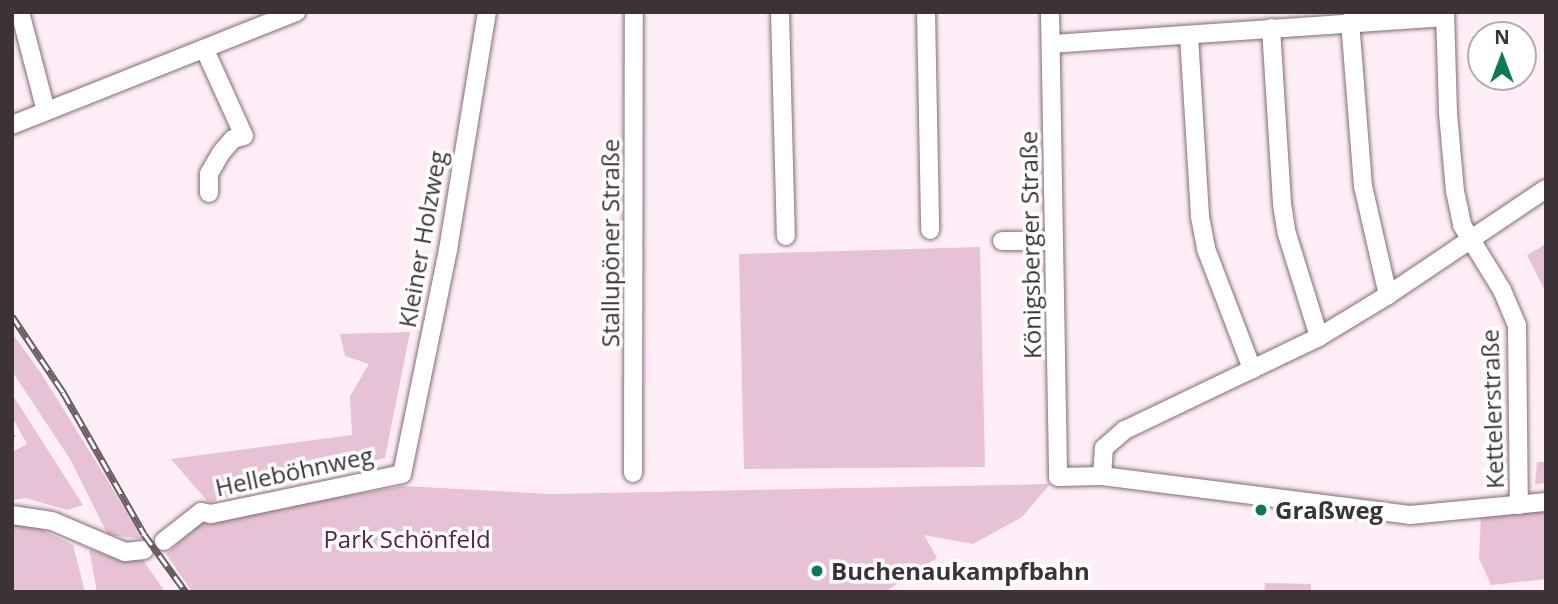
<!DOCTYPE html>
<meta charset="utf-8">
<style>
body{margin:0}
#map{position:relative;width:1558px;height:604px;overflow:hidden;background:#ffeef7;font-family:"Open Sans",sans-serif}
div>[style]{position:absolute}
[style*='--x']{left:calc(var(--x)*1px);top:calc(var(--y)*1px);width:calc(var(--w)*1px);rotate:calc(var(--a)*1deg)}
.green>*{inset:0;background:#e7c2d6}
.roads{filter:drop-shadow(0 0 2px #836b78) drop-shadow(0 0 2px #836b78)}
.minor>*{height:18px;margin:-9px;padding:0 9px;transform-origin:9px;border-radius:9px;background:#fff}
.rail>*{height:7px;margin-top:-3.5px;transform-origin:0;background:repeating-linear-gradient(90deg,#fff 0 13px,#695d63 0 26px);box-sizing:border-box;border-block:2px solid #695d63}
.dots>*{width:19px;height:19px;translate:-50% -50%;box-sizing:border-box;border:4px solid #fff;border-radius:50%}
span{translate:-50% -50%;white-space:nowrap;text-align:center;line-height:1.15;-webkit-text-stroke:7px #fff;paint-order:stroke}
.street-label{font-size:24px;color:#3c3237}
.poi-label{font-size:24px;color:#3c3237;font-weight:700}
.left{translate:0 -50%;text-align:left}
.park-label{font-size:24px;color:#582244}
.frame{position:absolute;inset:0;border:14px solid #3c3237;pointer-events:none}
.north{position:absolute;left:1467px;top:21px;width:70px;height:70px;box-sizing:border-box;background:#fff;border:2px solid #b1adaf;border-radius:50%;rotate:0deg;font-size:19px;font-weight:700;line-height:28px;text-align:center;color:#3c3237}
.north::after{content:'';display:block;margin:auto;width:24px;height:32px;background:#0d7a55;clip-path:polygon(50% 0,100% 100%,50% 72%,0 100%)}
</style>
<div id="map">
<div class="green">
<div style="clip-path:polygon(1546px 244px,1546px 293px,1527px 255px)"></div>
<div style="clip-path:polygon(980px 247px,985px 467px,744px 469px,739px 254px)"></div>
<div style="clip-path:polygon(410px 332px,385px 458px,208px 502px,171px 459px,352px 435px,350px 396px,369px 364px,345px 356px,340px 334px)"></div>
<div style="clip-path:polygon(12px 333px,41px 373px,144px 539px,108px 535px,70px 459px,12px 371px)"></div>
<div style="clip-path:polygon(12px 394px,83px 505px,67px 510px,26px 498px,12px 500px,12px 452px,27px 444px,12px 417px)"></div>
<div style="clip-path:polygon(1537px 462px,1546px 462px,1546px 483px,1535px 484px)"></div>
<div style="clip-path:polygon(1050px 484px,1022px 517px,973px 544px,924px 535px,937px 558px,885px 592px,192px 592px,166px 554px,204px 521px,403px 486px,550px 494px)"></div>
<div style="clip-path:polygon(1546px 507px,1546px 579px,1491px 585px,1479px 558px,1481px 514px)"></div>
<div style="clip-path:polygon(12px 523px,29px 523px,73px 545px,85px 592px,13px 592px)"></div>
<div style="clip-path:polygon(89px 549px,108px 556px,141px 557px,165px 592px,97px 592px)"></div>
<div style="clip-path:polygon(1265px 583px,1311px 584px,1311px 592px,1264px 592px)"></div>
</div>
<div class="roads">
<div class="minor">
<div style="--x:20;--y:12;--w:102;--a:75.3"></div>
<div style="--x:780;--y:12;--w:224;--a:88.5"></div>
<div style="--x:926;--y:12;--w:218;--a:88.9"></div>
<div style="--x:1050;--y:12;--w:465;--a:89"></div>
<div style="--x:1058;--y:477;--w:44;--a:-1.3"></div>
<div style="--x:1102;--y:476;--w:310;--a:7.2"></div>
<div style="--x:1410;--y:515;--w:137;--a:-5.5"></div>
<div style="--x:1445;--y:12;--w:101;--a:88.3"></div>
<div style="--x:1448;--y:113;--w:78;--a:84.9"></div>
<div style="--x:1455;--y:191;--w:35;--a:78"></div>
<div style="--x:1462;--y:225;--w:76;--a:58.4"></div>
<div style="--x:1502;--y:290;--w:38;--a:67"></div>
<div style="--x:1517;--y:325;--w:180;--a:89.4"></div>
<div style="--x:1350;--y:21;--w:166;--a:85.5"></div>
<div style="--x:1363;--y:186;--w:112;--a:77.1"></div>
<div style="--x:1271;--y:28;--w:176;--a:86.4"></div>
<div style="--x:1282;--y:204;--w:30;--a:81"></div>
<div style="--x:1287;--y:234;--w:108;--a:72.7"></div>
<div style="--x:1189;--y:36;--w:181;--a:86.5"></div>
<div style="--x:1200;--y:217;--w:33;--a:79"></div>
<div style="--x:1206;--y:249;--w:129;--a:69"></div>
<div style="--x:1051;--y:44;--w:394;--a:-3.9"></div>
<div style="--x:205;--y:50;--w:94;--a:65.6"></div>
<div style="--x:244;--y:136;--w:11;--a:165"></div>
<div style="--x:233;--y:139;--w:18;--a:131"></div>
<div style="--x:221;--y:153;--w:24;--a:120"></div>
<div style="--x:209;--y:174;--w:19;--a:90"></div>
<div style="--x:12;--y:125;--w:306;--a:-21.7"></div>
<div style="--x:1002;--y:241;--w:52;--a:0"></div>
<div style="--x:633;--y:473;--w:461;--a:-89.9"></div>
<div style="--x:1102;--y:476;--w:28;--a:-86"></div>
<div style="--x:1104;--y:448;--w:28;--a:-41"></div>
<div style="--x:1125;--y:430;--w:215;--a:-25.6"></div>
<div style="--x:1319;--y:337;--w:81;--a:-31.3"></div>
<div style="--x:1388;--y:295;--w:190;--a:-33.9"></div>
<div style="--x:12;--y:515;--w:40;--a:8.5"></div>
<div style="--x:52;--y:521;--w:79;--a:23"></div>
<div style="--x:125;--y:552;--w:19;--a:-6"></div>
<div style="--x:164;--y:541;--w:47;--a:-38.1"></div>
<div style="--x:201;--y:512;--w:10;--a:11"></div>
<div style="--x:211;--y:514;--w:195;--a:-11.8"></div>
<div style="--x:402;--y:474;--w:229;--a:-78.4"></div>
<div style="--x:448;--y:250;--w:241;--a:-80.7"></div>
</div>
</div>
<div class="rail">
<div style="--x:12;--y:316;--w:92;--a:56.1"></div>
<div style="--x:63;--y:392;--w:163;--a:60.3"></div>
<div style="--x:144;--y:534;--w:72;--a:54.1"></div>
<div style="--x:12;--y:437;--w:1;--a:45"></div>
</div>
<div class="dots">
<div style="left:1261px;top:510px;background:#0d7a55"></div>
<div style="left:817px;top:571px;background:#0d7a55"></div>
</div>
<div class="street-label">
<span style="left:422px;top:239px;rotate:-80deg">Kleiner Holzweg</span>
<span style="left:610px;top:243px;rotate:-90deg">Stallupöner Straße</span>
<span style="left:1030px;top:245px;rotate:-91deg">Königsberger Straße</span>
<span style="left:1492px;top:409px;rotate:-92deg">Kettelerstraße</span>
<span style="left:294px;top:471px;rotate:-12deg">Helleböhnweg</span>
</div>
<div class="poi-label">
<span class="left" style="left:1275px;top:510px">Graßweg</span>
<span class="left" style="left:831px;top:571px">Buchenaukampfbahn</span>
</div>
<div class="park-label">
<span style="left:407px;top:539px">Park Schönfeld</span>
</div>
<div class="frame"></div>
<div class="north">N</div>
</div>
